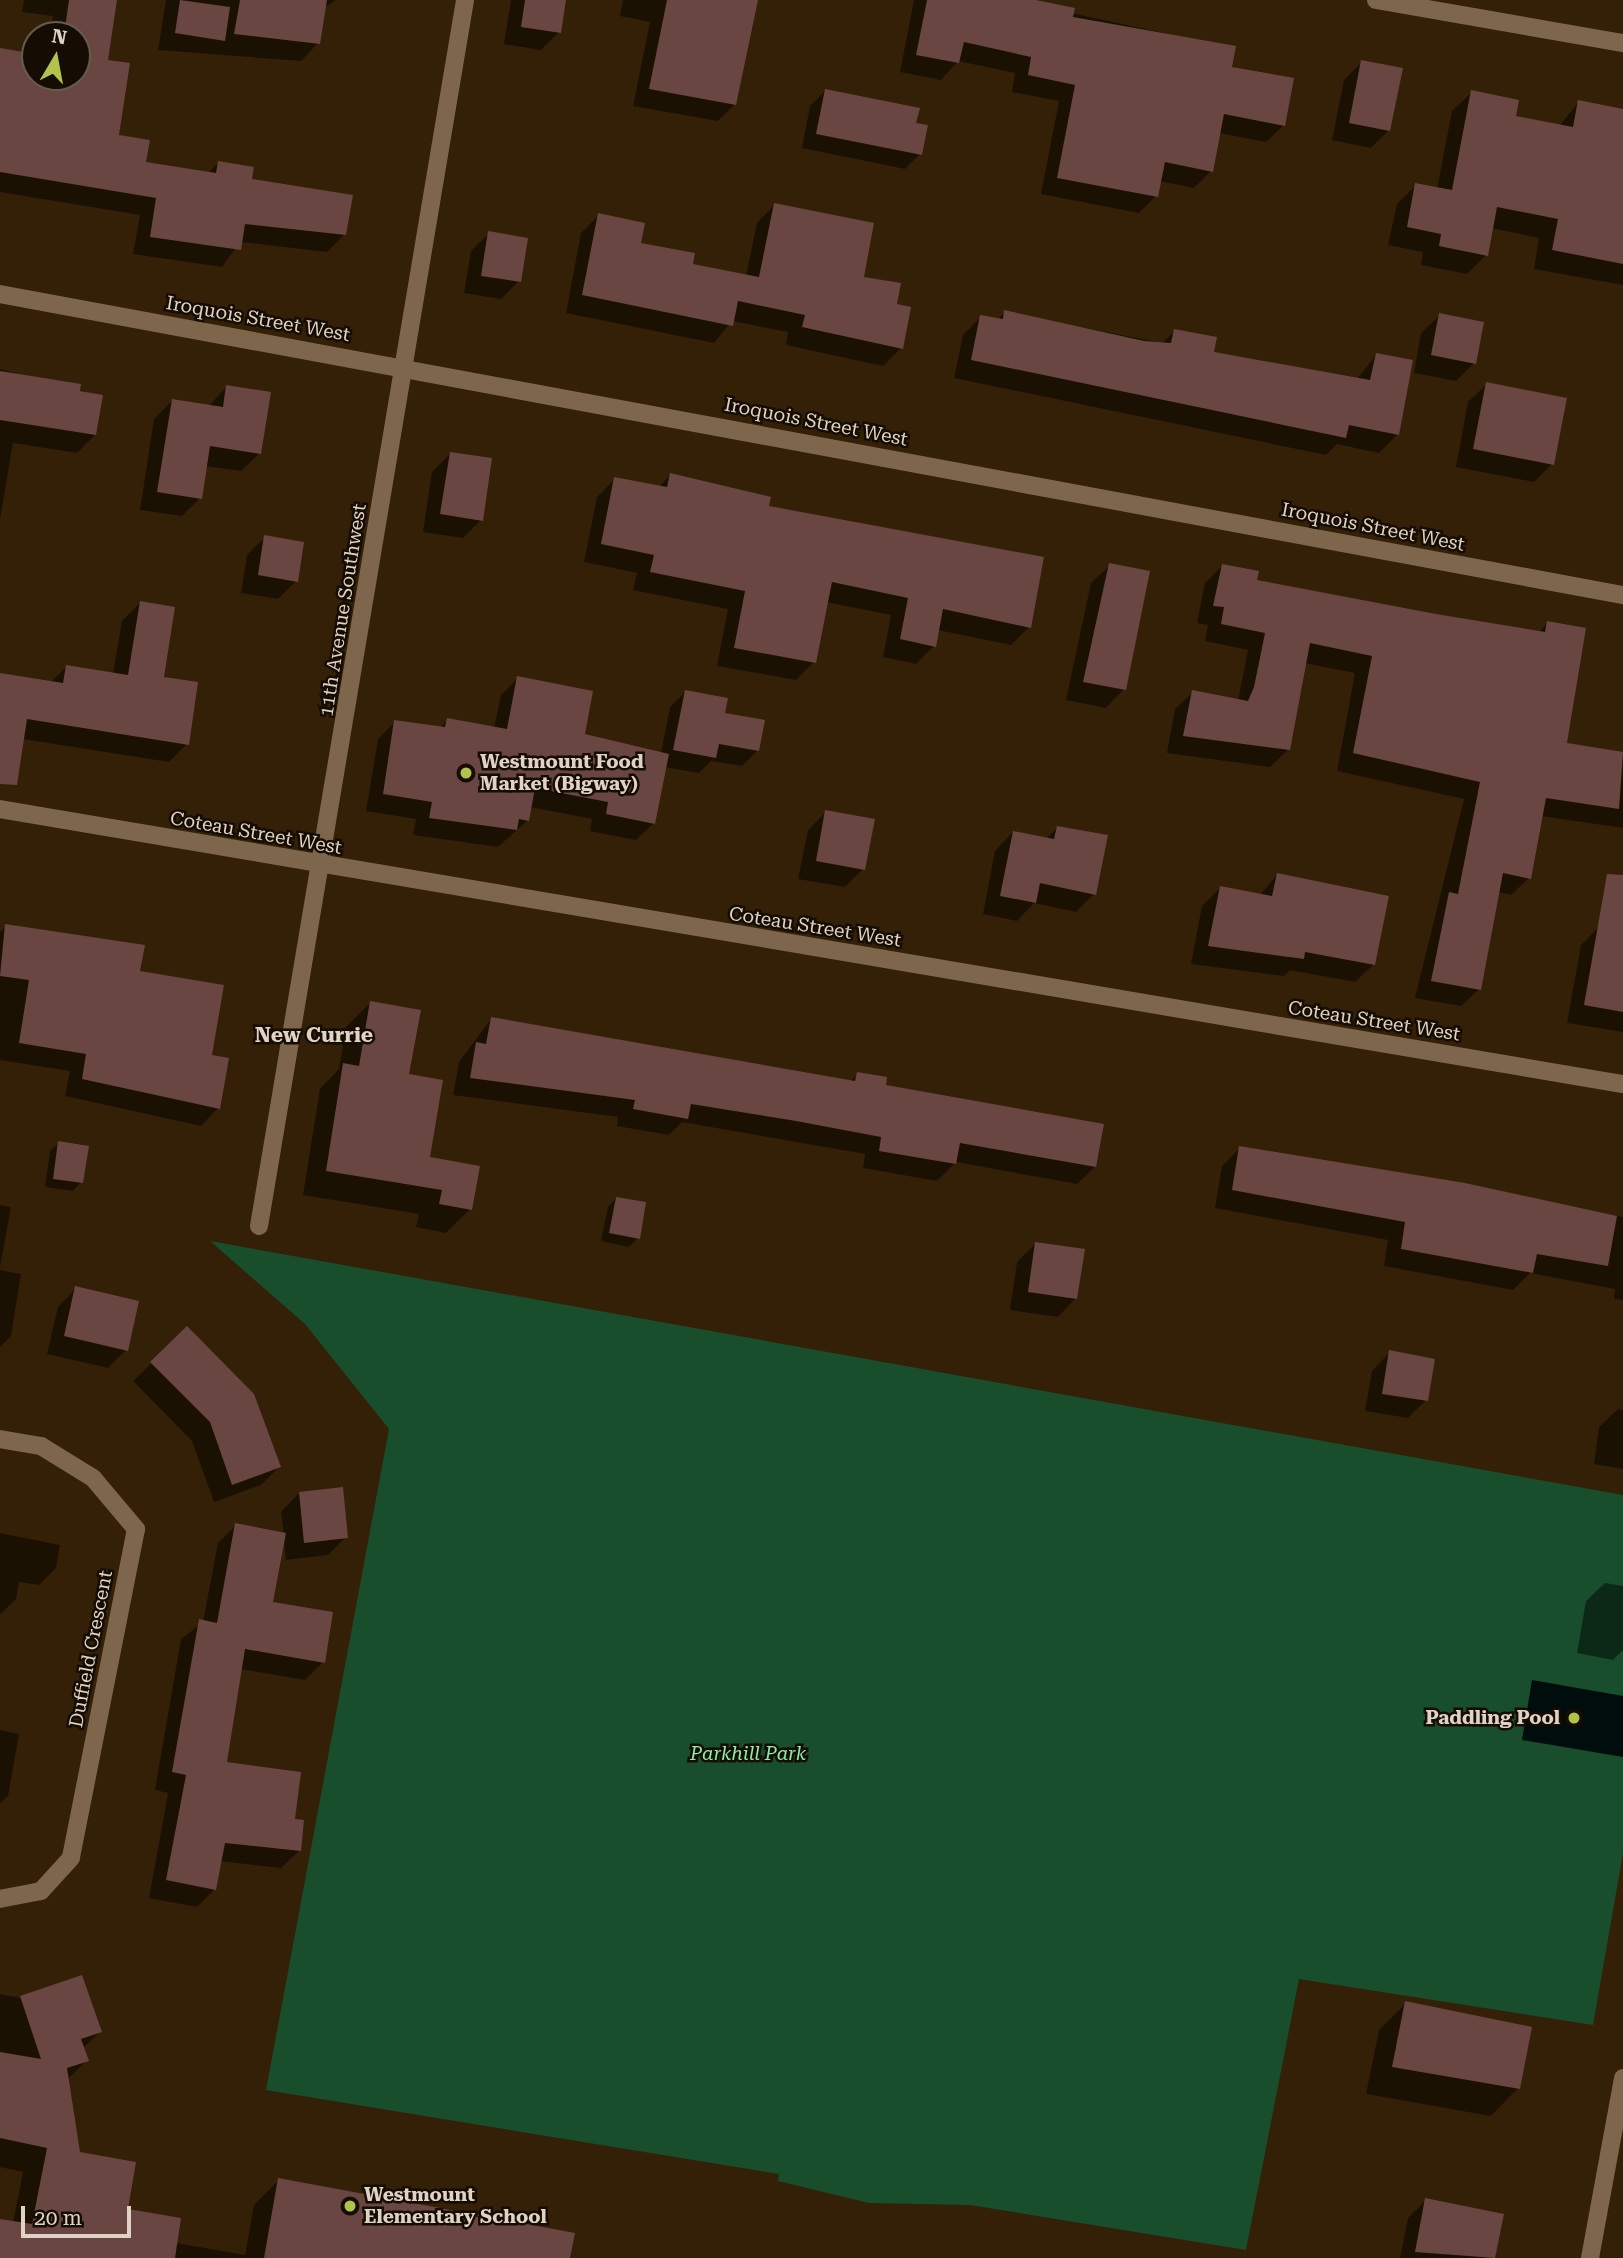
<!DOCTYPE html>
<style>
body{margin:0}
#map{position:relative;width:1623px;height:2258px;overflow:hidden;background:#342006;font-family:"Roboto Serif",serif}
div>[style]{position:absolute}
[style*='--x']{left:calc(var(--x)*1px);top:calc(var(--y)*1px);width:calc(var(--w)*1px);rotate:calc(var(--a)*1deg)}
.green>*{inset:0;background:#184e2b}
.water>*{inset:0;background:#010d0d}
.shadow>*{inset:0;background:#0007}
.building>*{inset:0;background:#694641}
.minor>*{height:18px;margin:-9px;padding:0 9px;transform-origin:9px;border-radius:9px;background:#7e664c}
.dots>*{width:19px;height:19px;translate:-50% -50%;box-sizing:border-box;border:4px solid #150c03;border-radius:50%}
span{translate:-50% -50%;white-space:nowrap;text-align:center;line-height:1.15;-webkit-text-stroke:5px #150c03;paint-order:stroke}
.street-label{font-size:19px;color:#e0d2c4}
.poi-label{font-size:19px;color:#e0d2c4;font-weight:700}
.left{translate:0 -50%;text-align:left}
.right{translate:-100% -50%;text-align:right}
.park-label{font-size:19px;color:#8ceda7;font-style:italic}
.neighbourhood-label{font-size:21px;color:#e0d2c4;font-weight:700}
.north{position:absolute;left:21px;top:21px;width:70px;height:70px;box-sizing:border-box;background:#150c03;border:2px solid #665b50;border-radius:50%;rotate:10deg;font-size:19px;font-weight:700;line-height:28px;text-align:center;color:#e0d2c4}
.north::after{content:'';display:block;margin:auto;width:24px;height:32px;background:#b2c34c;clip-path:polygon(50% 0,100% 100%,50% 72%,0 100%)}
.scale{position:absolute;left:21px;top:2206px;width:110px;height:32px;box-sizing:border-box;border:4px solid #e0d2c4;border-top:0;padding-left:9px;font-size:21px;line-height:24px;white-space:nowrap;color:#e0d2c4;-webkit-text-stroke:5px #150c03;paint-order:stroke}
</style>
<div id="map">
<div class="green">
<div style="clip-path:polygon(210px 1241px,1623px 1495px,1623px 1853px,1593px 2025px,1299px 1979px,1246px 2250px,970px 2205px,869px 2203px,778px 2181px,779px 2174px,266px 2090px,389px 1429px,305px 1324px)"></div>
</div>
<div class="water">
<div style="clip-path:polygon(1532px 1680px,1623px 1696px,1623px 1757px,1522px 1740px)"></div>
</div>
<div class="shadow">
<div style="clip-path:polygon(24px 0,115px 0,106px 61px,117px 137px,144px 164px,207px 174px,218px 163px,344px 235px,327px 252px,240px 242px,222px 267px,133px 254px,140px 215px,0 192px,0 58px,35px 55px,35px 77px,77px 77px,77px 35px,50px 35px,53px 16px,22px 12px)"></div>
<div style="clip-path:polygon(166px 0,336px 0,324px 8px,318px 43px,301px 61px,158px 50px)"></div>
<div style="clip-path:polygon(511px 0,564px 0,559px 32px,541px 50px,504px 44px)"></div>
<div style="clip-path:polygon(623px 0,756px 0,735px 104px,718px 121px,633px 106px,650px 22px,620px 16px)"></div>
<div style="clip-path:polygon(914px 0,1010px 0,1234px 48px,1230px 68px,1284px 125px,1266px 142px,1219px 133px,1211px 171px,1194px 188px,1159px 181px,1156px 196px,1139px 213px,1041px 194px,1059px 101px,1012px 92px,1015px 73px,958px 61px,941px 80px,900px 72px)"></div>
<div style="clip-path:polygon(1362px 62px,1389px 130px,1371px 148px,1332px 140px,1344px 80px)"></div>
<div style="clip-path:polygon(825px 91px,914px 124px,920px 154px,905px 169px,802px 148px,810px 106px)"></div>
<div style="clip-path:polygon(1472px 92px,1514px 117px,1559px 126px,1579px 102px,1623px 110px,1623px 285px,1534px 269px,1539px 238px,1491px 228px,1486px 255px,1467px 274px,1421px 265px,1423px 252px,1388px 245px,1397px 204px,1416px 185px,1437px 189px,1452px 111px)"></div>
<div style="clip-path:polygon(774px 205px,895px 305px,901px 348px,883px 366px,786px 345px,788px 332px,732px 321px,714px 343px,566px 313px,581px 233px,599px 215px,639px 245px,690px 265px,746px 276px,757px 223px)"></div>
<div style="clip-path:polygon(489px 233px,519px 281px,501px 299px,464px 293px,471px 251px)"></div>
<div style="clip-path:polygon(1005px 312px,1162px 343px,1175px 331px,1212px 353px,1357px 379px,1376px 355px,1411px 362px,1397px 435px,1379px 453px,1337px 444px,1326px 455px,954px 378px,963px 335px,981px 317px,997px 320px)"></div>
<div style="clip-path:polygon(1440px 315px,1474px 363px,1456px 381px,1414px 373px,1421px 333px)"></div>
<div style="clip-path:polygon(0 369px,101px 396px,95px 435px,77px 453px,13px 443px,0 519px)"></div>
<div style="clip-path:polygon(1487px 384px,1552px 464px,1534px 482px,1456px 467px,1468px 402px)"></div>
<div style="clip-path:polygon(227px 386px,260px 453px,241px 471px,205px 466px,200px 498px,182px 516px,140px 510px,154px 419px,172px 401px,208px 407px)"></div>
<div style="clip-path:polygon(450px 454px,481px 520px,463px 538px,423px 532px,432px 472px)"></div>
<div style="clip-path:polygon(670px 475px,767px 507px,1029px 627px,1011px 645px,938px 630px,934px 646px,916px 664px,883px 657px,891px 615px,826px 602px,814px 662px,796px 680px,717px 666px,728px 609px,633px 590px,637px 573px,584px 562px,597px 497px,615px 479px,658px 488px)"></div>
<div style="clip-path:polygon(265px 537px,296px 581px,278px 599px,241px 593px,247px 555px)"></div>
<div style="clip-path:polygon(1110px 565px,1124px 689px,1106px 708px,1066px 700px,1091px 583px)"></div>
<div style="clip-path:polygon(1222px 566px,1255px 582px,1538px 633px,1548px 622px,1565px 745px,1623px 753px,1623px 828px,1541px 816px,1529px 878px,1511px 895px,1498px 892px,1479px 989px,1461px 1006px,1415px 998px,1464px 799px,1337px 771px,1355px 673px,1304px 663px,1288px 750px,1270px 767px,1167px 753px,1175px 709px,1193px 692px,1238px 701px,1248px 650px,1205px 641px,1208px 625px,1197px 623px,1205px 583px)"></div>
<div style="clip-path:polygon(140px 603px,187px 744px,169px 762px,16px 738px,0 748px,0 675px,50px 683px,66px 667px,113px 674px,122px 621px)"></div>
<div style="clip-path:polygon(518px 678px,583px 735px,661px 753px,670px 707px,686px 691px,723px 714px,758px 750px,742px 766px,711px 761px,699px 773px,664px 767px,654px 823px,636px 840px,590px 831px,592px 819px,530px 807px,528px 820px,498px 847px,413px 835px,416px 819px,366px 811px,378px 739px,395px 722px,439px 728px,448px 720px,494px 728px,501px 695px)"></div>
<div style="clip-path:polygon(826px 812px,863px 869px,845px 887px,798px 879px,808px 830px)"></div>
<div style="clip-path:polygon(1057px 828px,1094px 894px,1076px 912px,1034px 903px,1017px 921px,983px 914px,995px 851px,1013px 832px,1046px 839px)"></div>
<div style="clip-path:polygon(1277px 875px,1374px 964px,1355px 982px,1290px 970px,1284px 976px,1191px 964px,1202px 906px,1220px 888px,1259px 896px)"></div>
<div style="clip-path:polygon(6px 926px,138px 972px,210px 1057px,218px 1108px,201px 1126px,65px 1096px,70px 1071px,0 1060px,0 932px)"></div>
<div style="clip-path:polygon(1599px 927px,1623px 931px,1623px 1032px,1567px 1023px,1581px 945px)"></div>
<div style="clip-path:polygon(370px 1003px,407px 1076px,428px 1158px,470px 1209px,446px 1233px,416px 1227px,419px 1214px,303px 1195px,320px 1089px,339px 1069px,346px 1027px)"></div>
<div style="clip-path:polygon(491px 1019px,850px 1082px,858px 1074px,1095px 1167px,1077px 1184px,956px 1162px,937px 1181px,863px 1168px,865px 1154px,682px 1122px,669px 1135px,617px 1126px,618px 1117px,453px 1095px,459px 1062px)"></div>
<div style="clip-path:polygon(59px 1143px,81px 1182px,73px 1191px,45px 1187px,50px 1151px)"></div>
<div style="clip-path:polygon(1240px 1148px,1623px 1217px,1623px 1300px,1614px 1299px,1615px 1289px,1530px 1273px,1513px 1290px,1384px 1266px,1388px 1240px,1215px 1208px,1222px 1166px)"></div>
<div style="clip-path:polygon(616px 1198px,638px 1238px,629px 1247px,601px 1241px,608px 1207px)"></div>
<div style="clip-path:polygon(0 1205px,11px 1207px,0 1267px)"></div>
<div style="clip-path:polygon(1035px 1244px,1076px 1298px,1058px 1317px,1010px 1310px,1017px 1262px)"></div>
<div style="clip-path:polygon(0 1270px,21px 1274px,11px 1336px,0 1347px)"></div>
<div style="clip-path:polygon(76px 1288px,126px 1350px,108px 1368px,47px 1354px,58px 1307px)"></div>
<div style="clip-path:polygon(187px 1329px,279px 1467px,261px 1485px,214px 1502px,192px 1441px,133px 1381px)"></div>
<div style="clip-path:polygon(1390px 1352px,1426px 1400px,1408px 1418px,1365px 1411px,1372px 1371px)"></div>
<div style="clip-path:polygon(1618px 1409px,1623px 1410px,1623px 1469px,1594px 1464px,1599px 1427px)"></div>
<div style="clip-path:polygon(299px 1493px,346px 1537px,328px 1555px,286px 1560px,284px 1539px,271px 1604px,323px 1662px,305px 1680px,240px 1669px,225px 1764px,293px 1820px,300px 1850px,281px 1868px,220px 1861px,215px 1889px,197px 1907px,149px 1898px,168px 1793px,155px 1790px,181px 1639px,203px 1622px,218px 1543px,236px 1525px,284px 1534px,281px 1512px)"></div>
<div style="clip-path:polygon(0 1533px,60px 1545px,56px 1568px,39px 1585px,19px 1582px,16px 1599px,0 1615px)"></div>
<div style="clip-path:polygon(1605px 1583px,1623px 1586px,1623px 1650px,1613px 1660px,1577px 1653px,1586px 1601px)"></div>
<div style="clip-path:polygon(0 1730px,19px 1734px,8px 1796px,0 1803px)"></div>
<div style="clip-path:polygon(81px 1978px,100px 2032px,82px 2049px,87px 2060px,67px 2080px,78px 2153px,126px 2211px,176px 2243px,245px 2255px,254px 2205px,279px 2180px,568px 2258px,0 2258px,0 2221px,13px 2223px,23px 2172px,0 2167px,0 1994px,21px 1998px)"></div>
<div style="clip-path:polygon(1406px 2003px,1518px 2088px,1491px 2116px,1366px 2094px,1379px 2030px)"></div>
<div style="clip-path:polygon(1426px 2200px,1502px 2215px,1494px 2258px,1400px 2258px,1408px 2218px)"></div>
</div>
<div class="building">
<div style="clip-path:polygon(69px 0,117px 0,108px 60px,130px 63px,119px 135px,150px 140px,146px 162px,216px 173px,218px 161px,254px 167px,252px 179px,353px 195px,346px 235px,245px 224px,241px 250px,150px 237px,156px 198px,0 172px,0 48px,35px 54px,35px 77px,77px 77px,77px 35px,64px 35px)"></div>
<div style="clip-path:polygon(180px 0,230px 7px,225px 41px,175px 33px)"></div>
<div style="clip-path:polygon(240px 0,327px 0,320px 44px,234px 34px)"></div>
<div style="clip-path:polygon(525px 0,566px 0,561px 33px,521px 27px)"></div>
<div style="clip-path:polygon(667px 0,758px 0,736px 105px,649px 89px)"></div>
<div style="clip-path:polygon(927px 0,1036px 0,1075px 8px,1073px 17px,1236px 46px,1232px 67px,1294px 78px,1285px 126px,1224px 114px,1213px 172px,1165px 162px,1158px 197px,1057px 178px,1075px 85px,1028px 75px,1031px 57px,964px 42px,959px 63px,916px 55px)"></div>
<div style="clip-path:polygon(1361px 60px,1403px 68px,1390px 131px,1349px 123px)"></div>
<div style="clip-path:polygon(825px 89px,920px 108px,916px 123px,928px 125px,922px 155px,816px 134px)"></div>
<div style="clip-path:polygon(1471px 90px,1519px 100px,1516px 116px,1573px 127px,1578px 100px,1623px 109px,1623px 264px,1552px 250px,1558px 219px,1497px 207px,1488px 256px,1439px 246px,1441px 234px,1407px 227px,1415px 183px,1452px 190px)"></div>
<div style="clip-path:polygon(774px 203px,874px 223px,864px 277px,901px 283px,897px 304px,911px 307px,903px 349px,802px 327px,805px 315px,738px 301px,733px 326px,582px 295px,598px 213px,645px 223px,641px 243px,695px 253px,693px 264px,759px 277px)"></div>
<div style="clip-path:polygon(488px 231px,528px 238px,521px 282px,481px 276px)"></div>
<div style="clip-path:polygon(1004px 310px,1144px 341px,1171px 343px,1174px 329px,1217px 337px,1214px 352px,1370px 380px,1376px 353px,1413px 360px,1399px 435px,1349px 425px,1346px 438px,971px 360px,980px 315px,1003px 319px)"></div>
<div style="clip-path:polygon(1439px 313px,1484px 322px,1476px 364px,1431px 355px)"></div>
<div style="clip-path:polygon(0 371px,81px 384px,80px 391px,103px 395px,96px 435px,0 420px)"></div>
<div style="clip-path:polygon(1486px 382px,1567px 398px,1554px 465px,1473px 449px)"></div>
<div style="clip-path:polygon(226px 385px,271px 392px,261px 454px,210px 446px,202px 499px,157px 492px,172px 399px,223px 407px)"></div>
<div style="clip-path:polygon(450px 452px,492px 458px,483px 521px,440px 514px)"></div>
<div style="clip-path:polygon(670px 473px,771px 497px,769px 506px,1044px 557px,1031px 628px,943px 609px,936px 647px,900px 639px,908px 598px,832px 582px,816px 663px,734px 648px,745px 591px,650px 572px,654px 555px,601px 544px,614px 477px,667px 487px)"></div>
<div style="clip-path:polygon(264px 535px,304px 542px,298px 582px,258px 575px)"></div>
<div style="clip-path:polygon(1109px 563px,1150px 571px,1126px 690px,1083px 682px)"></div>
<div style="clip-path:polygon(1222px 564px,1259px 571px,1257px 580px,1436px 614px,1545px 632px,1547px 621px,1586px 628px,1567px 743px,1623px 752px,1619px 809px,1546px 798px,1531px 879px,1503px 873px,1481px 990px,1431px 981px,1449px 892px,1458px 894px,1480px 782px,1353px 753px,1372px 656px,1310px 643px,1290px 750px,1183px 736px,1192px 690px,1248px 701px,1254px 687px,1265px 633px,1221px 624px,1224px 607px,1213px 606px)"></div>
<div style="clip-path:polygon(140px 601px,175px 607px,164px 677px,198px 682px,189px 745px,27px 719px,17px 785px,0 784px,0 673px,63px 683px,66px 665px,128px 675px)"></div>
<div style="clip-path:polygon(517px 676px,593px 691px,585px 734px,669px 754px,655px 824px,606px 814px,608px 802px,535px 788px,529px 821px,519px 819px,517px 830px,429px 818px,432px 802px,383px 794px,394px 720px,445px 727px,447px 718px,507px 729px)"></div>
<div style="clip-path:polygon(685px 690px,728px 698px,725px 713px,765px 720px,759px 751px,719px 744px,716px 758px,673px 750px)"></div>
<div style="clip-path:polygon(825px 810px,875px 819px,865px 870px,816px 861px)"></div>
<div style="clip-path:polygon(1057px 826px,1108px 835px,1096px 895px,1040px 883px,1036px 903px,1000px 896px,1013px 831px,1054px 839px)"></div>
<div style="clip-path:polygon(1277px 873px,1389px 896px,1375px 965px,1305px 952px,1304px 959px,1208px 946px,1220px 886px,1272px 896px)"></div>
<div style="clip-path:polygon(1607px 874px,1623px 875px,1623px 1012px,1584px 1005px)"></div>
<div style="clip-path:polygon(5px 924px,145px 945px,140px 971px,224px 985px,212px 1055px,229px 1058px,220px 1109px,82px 1079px,86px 1054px,19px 1043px,29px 980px,0 976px)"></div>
<div style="clip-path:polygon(370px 1001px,421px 1010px,409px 1074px,443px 1080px,430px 1157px,480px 1166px,472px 1210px,439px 1204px,442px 1190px,326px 1171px,343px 1063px,359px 1066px)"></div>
<div style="clip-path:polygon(491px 1017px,855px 1081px,857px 1072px,887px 1077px,886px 1085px,1104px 1124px,1096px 1167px,960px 1143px,956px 1164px,879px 1151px,881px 1137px,796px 1121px,691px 1104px,688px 1119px,633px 1109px,635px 1100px,470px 1078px,476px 1042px,486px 1044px)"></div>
<div style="clip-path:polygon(58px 1141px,89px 1146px,83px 1183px,53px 1179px)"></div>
<div style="clip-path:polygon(1239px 1146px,1465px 1183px,1617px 1216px,1608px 1266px,1537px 1254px,1533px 1273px,1401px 1249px,1405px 1222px,1232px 1190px)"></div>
<div style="clip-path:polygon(616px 1197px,646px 1202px,640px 1239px,609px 1233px)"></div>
<div style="clip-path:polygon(1035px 1242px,1085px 1249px,1077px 1299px,1028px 1292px)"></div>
<div style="clip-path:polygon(75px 1286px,139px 1301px,128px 1351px,64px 1336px)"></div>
<div style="clip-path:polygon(187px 1326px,254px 1394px,281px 1467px,232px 1485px,210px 1422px,150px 1362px)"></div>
<div style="clip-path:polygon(1389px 1350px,1435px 1359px,1428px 1401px,1382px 1394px)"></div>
<div style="clip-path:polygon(343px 1487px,348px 1538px,304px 1543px,299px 1492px)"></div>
<div style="clip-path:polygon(235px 1523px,286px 1533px,273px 1602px,333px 1612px,325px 1663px,245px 1649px,227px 1762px,301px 1772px,295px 1819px,304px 1820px,301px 1851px,225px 1843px,216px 1890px,166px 1880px,186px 1775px,172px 1772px,199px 1619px,217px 1623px)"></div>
<div style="clip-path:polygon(82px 1975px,102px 2032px,81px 2039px,89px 2061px,67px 2068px,80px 2152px,136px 2162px,128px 2209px,181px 2218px,175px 2258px,0 2258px,0 2219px,32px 2224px,47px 2148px,0 2138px,0 2052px,41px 2059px,20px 1996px)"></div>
<div style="clip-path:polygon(1405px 2001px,1532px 2027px,1520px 2089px,1392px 2067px)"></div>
<div style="clip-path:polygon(278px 2178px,575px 2233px,570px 2258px,264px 2258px)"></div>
<div style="clip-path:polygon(1425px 2198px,1504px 2214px,1495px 2258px,1415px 2252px)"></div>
</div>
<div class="minor">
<div style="--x:1376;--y:0;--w:251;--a:9.9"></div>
<div style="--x:0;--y:294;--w:1651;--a:10.51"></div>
<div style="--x:0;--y:809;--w:1646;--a:9.62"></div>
<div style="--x:259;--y:1226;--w:1243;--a:-80.46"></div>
<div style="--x:0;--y:1439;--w:42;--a:9.7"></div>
<div style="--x:41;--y:1446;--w:61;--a:31.6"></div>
<div style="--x:93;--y:1478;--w:67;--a:49.9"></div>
<div style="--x:136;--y:1529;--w:335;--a:101.2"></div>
<div style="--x:71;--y:1858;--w:45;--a:132.3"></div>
<div style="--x:41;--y:1891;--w:42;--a:169"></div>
<div style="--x:1590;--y:2258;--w:183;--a:-79.6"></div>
</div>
<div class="dots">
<div style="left:466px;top:773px;background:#b2c34c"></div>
<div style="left:1574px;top:1718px;background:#b2c34c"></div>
<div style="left:350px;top:2206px;background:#b2c34c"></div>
</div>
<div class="street-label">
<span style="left:258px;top:319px;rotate:10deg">Iroquois Street West</span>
<span style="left:816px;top:422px;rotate:11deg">Iroquois Street West</span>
<span style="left:1373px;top:527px;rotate:11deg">Iroquois Street West</span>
<span style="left:343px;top:610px;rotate:-81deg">11th Avenue Southwest</span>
<span style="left:256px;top:833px;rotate:10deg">Coteau Street West</span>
<span style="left:815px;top:927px;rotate:9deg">Coteau Street West</span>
<span style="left:1374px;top:1021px;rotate:9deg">Coteau Street West</span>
<span style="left:91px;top:1649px;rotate:-79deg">Duffield Crescent</span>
</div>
<div class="poi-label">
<span class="left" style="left:480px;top:773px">Westmount Food<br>Market (Bigway)</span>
<span class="right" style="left:1560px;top:1718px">Paddling Pool</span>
<span class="left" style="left:364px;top:2206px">Westmount<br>Elementary School</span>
</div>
<div class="park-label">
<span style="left:748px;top:1754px">Parkhill Park</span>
</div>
<div class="neighbourhood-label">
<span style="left:314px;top:1035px">New Currie</span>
</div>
<div class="north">N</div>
<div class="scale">20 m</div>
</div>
